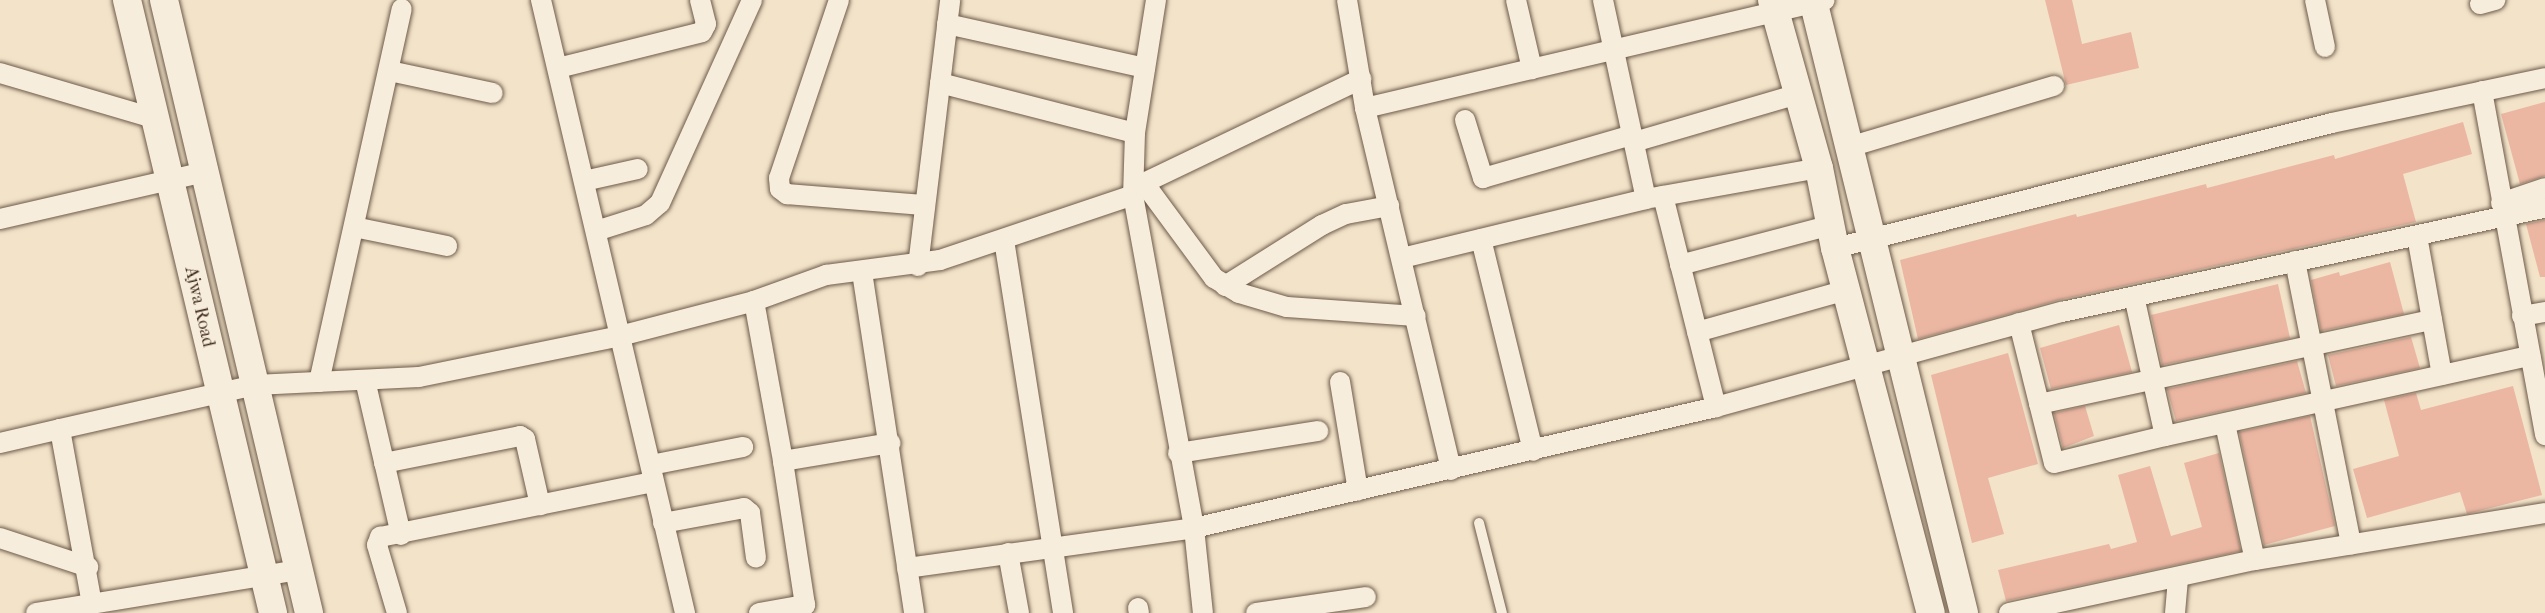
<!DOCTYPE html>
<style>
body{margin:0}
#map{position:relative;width:2545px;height:613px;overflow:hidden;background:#f2e3c9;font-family:"IM FELL French Canon",serif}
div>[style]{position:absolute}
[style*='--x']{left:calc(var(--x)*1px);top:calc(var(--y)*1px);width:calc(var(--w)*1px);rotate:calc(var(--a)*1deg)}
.building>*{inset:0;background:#ebb7a3}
.roads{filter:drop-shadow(0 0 2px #6d5a48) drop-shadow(0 0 2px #6d5a48)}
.lane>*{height:10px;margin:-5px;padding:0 5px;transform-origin:5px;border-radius:5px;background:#f7eddc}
.street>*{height:20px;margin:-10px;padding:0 10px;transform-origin:10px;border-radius:10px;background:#f7eddc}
.secondary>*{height:28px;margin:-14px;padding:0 14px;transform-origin:14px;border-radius:14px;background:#f7eddc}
span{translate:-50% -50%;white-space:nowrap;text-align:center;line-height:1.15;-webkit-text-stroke:6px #f7eddc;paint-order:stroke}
.street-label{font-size:18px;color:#412c1d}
</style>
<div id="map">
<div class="building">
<div style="clip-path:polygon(2045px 0,2072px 0,2082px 44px,2131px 32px,2139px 68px,2066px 85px)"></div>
<div style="clip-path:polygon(2545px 102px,2545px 176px,2520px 184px,2501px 114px)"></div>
<div style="clip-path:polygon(2463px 122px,2472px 154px,2403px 174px,2416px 222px,2059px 300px,1918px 339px,1900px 260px,2076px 214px,2077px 217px,2206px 184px,2207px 188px,2334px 155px,2335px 159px)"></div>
<div style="clip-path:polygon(2545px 220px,2545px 277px,2540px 277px,2526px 224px)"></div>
<div style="clip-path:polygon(2390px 262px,2404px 314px,2321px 331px,2311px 280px,2339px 272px,2340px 276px)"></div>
<div style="clip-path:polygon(2278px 284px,2290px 338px,2162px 365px,2151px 315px)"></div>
<div style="clip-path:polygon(2119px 325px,2132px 372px,2051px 389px,2040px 348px)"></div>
<div style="clip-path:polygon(2411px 337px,2420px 368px,2336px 386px,2328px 355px)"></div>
<div style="clip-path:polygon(2008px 353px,2038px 464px,1988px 478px,2004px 534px,1972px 543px,1931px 375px)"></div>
<div style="clip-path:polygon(2297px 361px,2306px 393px,2176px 421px,2167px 389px)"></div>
<div style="clip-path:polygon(2513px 386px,2542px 495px,2467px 514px,2460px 492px,2367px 518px,2353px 469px,2399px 456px,2384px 400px,2416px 393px,2421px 410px)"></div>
<div style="clip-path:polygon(2085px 406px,2094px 436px,2063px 448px,2054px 413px)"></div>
<div style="clip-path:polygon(2310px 416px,2335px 526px,2264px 545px,2239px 432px)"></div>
<div style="clip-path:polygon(2219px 453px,2241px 551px,2006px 601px,1998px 570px,2109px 544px,2111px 549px,2137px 542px,2118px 475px,2150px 466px,2171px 536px,2202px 527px,2184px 463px)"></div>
</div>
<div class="roads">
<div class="lane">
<div style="--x:1479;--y:523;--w:93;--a:75.7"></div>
</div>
<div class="street">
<div style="--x:541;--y:0;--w:630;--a:76.78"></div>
<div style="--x:839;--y:0;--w:188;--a:108.6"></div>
<div style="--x:779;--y:178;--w:11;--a:85"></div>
<div style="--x:780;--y:189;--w:9;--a:36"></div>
<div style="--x:787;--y:194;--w:136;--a:4.6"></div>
<div style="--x:1156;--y:0;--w:135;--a:99"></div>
<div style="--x:1135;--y:133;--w:62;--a:91.8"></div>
<div style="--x:1133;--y:195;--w:339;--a:79.6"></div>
<div style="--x:1194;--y:528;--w:85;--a:84"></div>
<div style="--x:1347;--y:0;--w:109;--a:80.5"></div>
<div style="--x:1365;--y:108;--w:372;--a:76.6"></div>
<div style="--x:1516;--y:0;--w:71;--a:76.9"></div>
<div style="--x:2315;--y:0;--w:48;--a:78"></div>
<div style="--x:2480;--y:4;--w:16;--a:-15"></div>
<div style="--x:947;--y:24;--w:203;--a:12.5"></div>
<div style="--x:558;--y:68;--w:148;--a:-14"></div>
<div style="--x:702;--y:32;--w:9;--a:-63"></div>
<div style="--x:706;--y:24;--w:25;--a:-104"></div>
<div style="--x:390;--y:71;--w:105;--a:12.1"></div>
<div style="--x:0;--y:73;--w:163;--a:16.4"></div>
<div style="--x:940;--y:83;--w:201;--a:14.4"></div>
<div style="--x:2482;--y:91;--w:350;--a:79.6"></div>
<div style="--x:1365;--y:108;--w:472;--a:-13.2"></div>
<div style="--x:1465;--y:120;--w:61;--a:72.8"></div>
<div style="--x:1483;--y:178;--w:155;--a:-16.1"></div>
<div style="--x:1634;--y:142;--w:171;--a:-16.3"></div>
<div style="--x:1849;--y:147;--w:214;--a:-16.6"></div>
<div style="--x:584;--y:181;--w:55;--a:-12.5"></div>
<div style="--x:1144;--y:183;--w:118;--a:53.6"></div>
<div style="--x:1214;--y:278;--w:29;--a:31"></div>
<div style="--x:1239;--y:293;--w:50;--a:16.3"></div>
<div style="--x:1287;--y:307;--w:129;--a:4"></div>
<div style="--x:1663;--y:196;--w:218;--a:75.9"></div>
<div style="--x:1651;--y:198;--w:171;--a:-10.1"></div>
<div style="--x:2501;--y:203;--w:46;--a:-18.8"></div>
<div style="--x:0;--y:219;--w:210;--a:-12.9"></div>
<div style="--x:354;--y:227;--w:95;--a:11.5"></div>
<div style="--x:596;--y:231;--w:52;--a:-17.7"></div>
<div style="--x:646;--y:215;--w:18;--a:-41"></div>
<div style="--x:660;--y:203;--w:223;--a:-65.6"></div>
<div style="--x:2417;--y:236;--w:141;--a:79.8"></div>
<div style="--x:1481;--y:239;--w:218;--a:76.2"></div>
<div style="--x:1004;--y:240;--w:378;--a:81"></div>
<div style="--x:1835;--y:248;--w:512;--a:-14.12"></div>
<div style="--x:2332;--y:123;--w:218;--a:-11.9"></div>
<div style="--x:1402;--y:258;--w:251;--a:-13.6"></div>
<div style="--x:1646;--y:199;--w:204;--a:-102.2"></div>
<div style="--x:2295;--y:261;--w:289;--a:78.8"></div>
<div style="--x:1680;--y:265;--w:156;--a:-14.8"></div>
<div style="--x:918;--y:266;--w:268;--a:-83.1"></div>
<div style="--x:862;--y:272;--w:345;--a:81.3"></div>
<div style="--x:1225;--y:286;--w:115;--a:-32.2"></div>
<div style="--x:1322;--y:225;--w:26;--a:-25"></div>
<div style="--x:1346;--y:214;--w:44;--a:-10.5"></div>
<div style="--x:754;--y:301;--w:163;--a:79.7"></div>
<div style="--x:2522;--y:316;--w:23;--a:-10"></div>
<div style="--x:2019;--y:323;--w:144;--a:76"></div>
<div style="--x:2054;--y:463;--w:114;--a:-13.7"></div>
<div style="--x:2165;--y:436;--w:143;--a:-102.5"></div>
<div style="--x:1697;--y:332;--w:155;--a:-15.7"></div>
<div style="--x:365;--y:380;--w:159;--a:76.9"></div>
<div style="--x:319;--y:382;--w:382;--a:-77.5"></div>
<div style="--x:1340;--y:382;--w:110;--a:80.6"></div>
<div style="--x:2039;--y:404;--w:402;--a:-12.1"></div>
<div style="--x:2225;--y:424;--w:139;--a:77.6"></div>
<div style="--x:2165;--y:436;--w:374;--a:-12.4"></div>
<div style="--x:0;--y:443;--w:62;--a:-13.1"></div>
<div style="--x:1178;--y:453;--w:142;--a:-8.9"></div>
<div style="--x:384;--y:463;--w:139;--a:-11.2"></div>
<div style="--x:520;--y:436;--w:6;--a:31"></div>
<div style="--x:525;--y:439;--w:68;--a:77.2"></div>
<div style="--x:651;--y:465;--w:94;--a:-11.1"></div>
<div style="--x:663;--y:523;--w:82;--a:-10.5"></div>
<div style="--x:744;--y:508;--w:8;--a:40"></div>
<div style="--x:750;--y:513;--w:45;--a:82.4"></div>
<div style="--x:0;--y:538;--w:93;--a:18.2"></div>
<div style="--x:1008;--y:553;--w:61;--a:79.6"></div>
<div style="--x:907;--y:568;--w:290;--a:-7.9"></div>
<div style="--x:1194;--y:528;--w:536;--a:-13.05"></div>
<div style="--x:1716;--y:407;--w:359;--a:-15.4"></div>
<div style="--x:2062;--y:312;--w:494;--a:-12.2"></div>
<div style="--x:92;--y:604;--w:178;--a:-100.4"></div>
<div style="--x:60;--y:429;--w:200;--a:-12.7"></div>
<div style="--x:255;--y:385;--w:164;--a:-2.8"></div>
<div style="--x:419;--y:377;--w:205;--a:-11.5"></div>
<div style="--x:620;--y:336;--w:138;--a:-14.6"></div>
<div style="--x:754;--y:301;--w:77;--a:-19.9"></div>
<div style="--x:826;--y:275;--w:115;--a:-7.5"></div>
<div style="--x:940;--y:260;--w:204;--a:-18.6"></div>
<div style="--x:1133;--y:195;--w:16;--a:-47"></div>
<div style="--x:1144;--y:183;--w:241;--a:-25.6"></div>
<div style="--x:1138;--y:608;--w:5;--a:79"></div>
<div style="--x:36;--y:613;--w:266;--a:-9.3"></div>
<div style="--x:397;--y:613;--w:71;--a:-106.4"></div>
<div style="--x:377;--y:545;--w:9;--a:-69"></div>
<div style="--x:380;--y:537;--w:279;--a:-11.4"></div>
<div style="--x:759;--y:613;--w:47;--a:-9.9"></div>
<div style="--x:805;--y:605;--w:146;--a:-98.7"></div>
<div style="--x:783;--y:461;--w:109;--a:-9.5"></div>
<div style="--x:1256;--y:613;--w:111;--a:-8.3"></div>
<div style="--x:2009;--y:613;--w:252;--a:-12.2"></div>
<div style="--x:2255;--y:560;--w:294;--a:-9.2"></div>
<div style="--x:2175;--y:613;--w:36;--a:-85"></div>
</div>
<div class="secondary">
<div style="--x:127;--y:0;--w:630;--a:76.6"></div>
<div style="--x:164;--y:0;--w:630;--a:76.69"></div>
<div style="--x:1772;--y:0;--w:174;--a:74.4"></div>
<div style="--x:1819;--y:168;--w:82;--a:78.7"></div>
<div style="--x:1835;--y:248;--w:377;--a:75.3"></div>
<div style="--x:1813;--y:0;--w:631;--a:76.16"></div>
</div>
</div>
<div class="street-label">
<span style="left:199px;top:307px;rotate:77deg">Ajwa Road</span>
</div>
</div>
